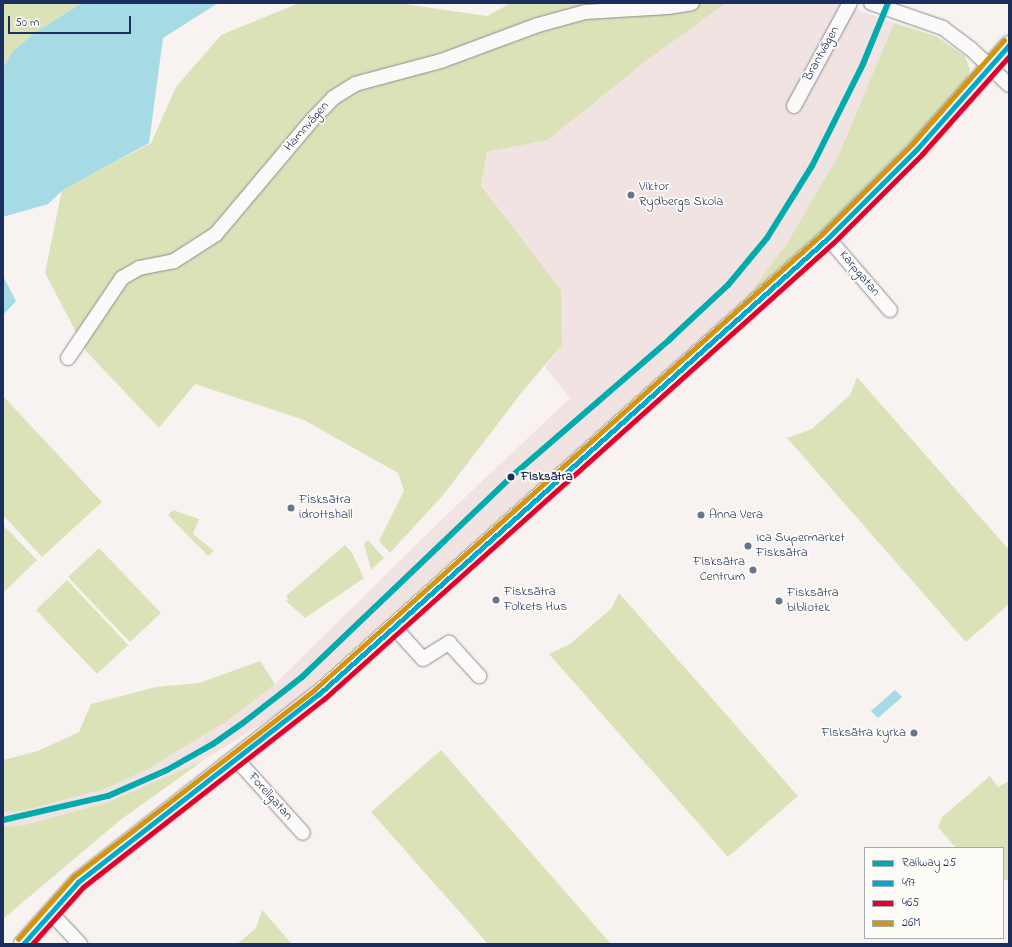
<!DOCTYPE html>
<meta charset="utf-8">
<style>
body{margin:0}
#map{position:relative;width:1012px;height:947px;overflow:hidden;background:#f8f3f0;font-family:"Indie Flower",sans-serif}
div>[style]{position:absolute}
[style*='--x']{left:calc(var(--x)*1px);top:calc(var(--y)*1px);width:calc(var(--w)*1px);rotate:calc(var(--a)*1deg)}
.built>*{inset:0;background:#f1e3e2}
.green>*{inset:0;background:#dce2b7}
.water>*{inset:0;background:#a6dbe5}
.roads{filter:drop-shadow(0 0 1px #8b8c94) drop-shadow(0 0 1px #8b8c94)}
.minor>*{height:14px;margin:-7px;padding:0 7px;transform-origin:7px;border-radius:7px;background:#fbfaf8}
.tertiary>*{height:18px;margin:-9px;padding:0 9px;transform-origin:9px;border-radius:9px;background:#fbfaf8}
.bus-1>*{height:5px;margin:-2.5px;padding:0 2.5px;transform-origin:2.5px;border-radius:2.5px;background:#00a9ce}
.bus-2>*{height:5px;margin:-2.5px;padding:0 2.5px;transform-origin:2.5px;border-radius:2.5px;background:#e4002b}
.bus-3>*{height:5px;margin:-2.5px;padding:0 2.5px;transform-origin:2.5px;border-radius:2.5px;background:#d6940e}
.rail-1>*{height:6px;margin:-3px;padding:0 3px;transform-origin:3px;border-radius:3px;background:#00aaad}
.dots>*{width:11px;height:11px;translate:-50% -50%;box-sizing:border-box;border:2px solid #fdfcf7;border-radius:50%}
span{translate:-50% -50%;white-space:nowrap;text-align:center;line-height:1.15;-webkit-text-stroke:3.5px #fdfcf7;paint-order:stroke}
.street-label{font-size:13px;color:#1b2f5e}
.poi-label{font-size:13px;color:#1b2f5e}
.left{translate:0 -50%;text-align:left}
.right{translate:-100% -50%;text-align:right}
.stop-label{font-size:13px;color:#1b2f5e;font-weight:700}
.frame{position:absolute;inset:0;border:4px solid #1b2f5e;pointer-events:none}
.legend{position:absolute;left:864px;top:847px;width:140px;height:92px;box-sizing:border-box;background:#fdfcf7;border:1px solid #a3aaba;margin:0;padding:5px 7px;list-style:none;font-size:12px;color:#1b2f5e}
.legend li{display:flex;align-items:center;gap:8px;height:20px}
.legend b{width:20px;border:1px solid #a3aaba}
.scale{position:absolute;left:8px;top:16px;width:123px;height:18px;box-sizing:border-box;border:2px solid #1b2f5e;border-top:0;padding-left:5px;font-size:12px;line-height:14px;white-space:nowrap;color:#1b2f5e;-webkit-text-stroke:3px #fdfcf7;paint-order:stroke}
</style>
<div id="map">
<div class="built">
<div style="clip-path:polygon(726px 3px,839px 3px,894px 23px,839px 154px,786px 245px,746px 298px,284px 710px,204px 760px,163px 780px,109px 802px,25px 825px,3px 827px,3px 812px,22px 811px,105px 789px,148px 769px,227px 721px,275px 684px,437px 524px,570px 398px,545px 367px,562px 345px,561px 290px,481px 184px,487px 152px,548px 140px,646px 61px)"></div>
</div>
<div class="green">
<div style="clip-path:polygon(3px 3px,82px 3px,36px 32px,13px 51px,3px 68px)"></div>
<div style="clip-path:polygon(299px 3px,397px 3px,487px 16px,511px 3px,726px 3px,646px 61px,548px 140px,487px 152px,481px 185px,561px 290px,562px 345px,522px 392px,444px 494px,390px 553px,379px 541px,404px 491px,398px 473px,304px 420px,195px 384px,159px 428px,86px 351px,45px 273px,62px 190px,151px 143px,176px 87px,221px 35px)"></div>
<div style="clip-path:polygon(894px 23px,936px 36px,965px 56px,970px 69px,966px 84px,827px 226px,746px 298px,786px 245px,839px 154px)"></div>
<div style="clip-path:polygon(857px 377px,1009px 550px,1009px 604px,966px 642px,787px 438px,812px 429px,850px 395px)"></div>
<div style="clip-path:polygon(3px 396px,102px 502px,42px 557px,3px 515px)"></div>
<div style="clip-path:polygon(173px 510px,199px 519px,193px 534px,214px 551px,208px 556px,168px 515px)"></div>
<div style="clip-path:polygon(3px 525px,37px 560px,3px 593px)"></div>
<div style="clip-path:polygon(368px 540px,384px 558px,371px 570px,364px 544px)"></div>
<div style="clip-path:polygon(345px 545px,352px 553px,364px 578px,305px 618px,286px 601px,288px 599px,286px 596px)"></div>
<div style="clip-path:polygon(99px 548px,161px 613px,130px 642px,68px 577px)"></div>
<div style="clip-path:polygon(67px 580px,128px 645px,97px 674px,36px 610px)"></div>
<div style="clip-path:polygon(619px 593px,798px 796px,728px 857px,549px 654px,570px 644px,611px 609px)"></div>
<div style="clip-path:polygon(260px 661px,275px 684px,227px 721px,148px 769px,105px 789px,22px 811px,3px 812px,3px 760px,38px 751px,79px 732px,91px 704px,156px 687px,199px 683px)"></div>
<div style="clip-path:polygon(441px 750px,611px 944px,488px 944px,371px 812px)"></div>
<div style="clip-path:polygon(204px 760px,119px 821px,3px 919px,3px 827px,25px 825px,109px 802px)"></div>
<div style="clip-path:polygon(990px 776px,998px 787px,1009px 781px,1009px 881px,1003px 879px,1003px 848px,956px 848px,938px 827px,942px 817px)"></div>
<div style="clip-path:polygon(262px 910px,292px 944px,237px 944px,256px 928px)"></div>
</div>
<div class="water">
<div style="clip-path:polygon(82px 3px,218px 3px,163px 38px,149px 143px,63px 190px,48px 204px,3px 217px,3px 68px,13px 51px,36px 32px)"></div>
<div style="clip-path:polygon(3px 276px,16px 301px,3px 315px)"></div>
<div style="clip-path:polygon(895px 690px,902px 697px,878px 718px,871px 711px)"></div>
</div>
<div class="roads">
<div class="minor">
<div style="--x:871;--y:3;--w:76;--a:19.1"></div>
<div style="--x:943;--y:28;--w:35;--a:37"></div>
<div style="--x:971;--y:49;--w:52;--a:43.5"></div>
<div style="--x:794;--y:106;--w:117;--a:-61.5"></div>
<div style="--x:828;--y:238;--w:95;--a:49.3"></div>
<div style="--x:68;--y:358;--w:97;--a:-56"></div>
<div style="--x:122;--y:278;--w:20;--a:-30"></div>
<div style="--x:139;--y:268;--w:36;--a:-11"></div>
<div style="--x:174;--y:261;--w:50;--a:-32.7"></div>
<div style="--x:216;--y:234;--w:150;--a:-49.9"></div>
<div style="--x:313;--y:119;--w:29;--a:-46"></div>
<div style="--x:333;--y:98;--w:26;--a:-32"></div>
<div style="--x:355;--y:84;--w:89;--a:-15"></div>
<div style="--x:441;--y:61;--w:103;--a:-20.4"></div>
<div style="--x:538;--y:25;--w:49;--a:-15.5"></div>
<div style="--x:585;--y:12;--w:83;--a:-3.4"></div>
<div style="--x:668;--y:7;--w:24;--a:-9"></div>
<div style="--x:394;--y:627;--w:43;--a:47.8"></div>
<div style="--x:423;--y:659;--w:31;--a:-32"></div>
<div style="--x:449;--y:643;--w:45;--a:47.7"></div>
<div style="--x:237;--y:760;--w:98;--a:47.9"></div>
<div style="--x:50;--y:912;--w:44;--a:46.8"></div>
</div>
<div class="tertiary">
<div style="--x:23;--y:944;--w:83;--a:-48.4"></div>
<div style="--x:78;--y:882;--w:306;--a:-38"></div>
<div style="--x:319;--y:694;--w:683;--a:-41.86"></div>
<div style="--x:828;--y:238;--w:126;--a:-45"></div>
<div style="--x:917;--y:149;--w:139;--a:-48.5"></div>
</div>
</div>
<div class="bus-1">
<div style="--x:23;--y:944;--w:83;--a:-48.4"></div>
<div style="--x:78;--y:882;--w:306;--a:-38"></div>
<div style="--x:319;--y:694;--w:683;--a:-41.86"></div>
<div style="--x:828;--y:238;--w:126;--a:-45"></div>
<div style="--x:917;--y:149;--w:139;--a:-48.5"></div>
</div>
<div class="bus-2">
<div style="--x:32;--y:944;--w:76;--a:-48.2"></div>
<div style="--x:83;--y:887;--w:306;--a:-38"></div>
<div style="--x:324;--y:699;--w:683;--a:-41.86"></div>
<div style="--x:833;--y:243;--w:126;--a:-45"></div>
<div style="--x:922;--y:154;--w:131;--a:-48.4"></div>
</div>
<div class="bus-3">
<div style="--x:18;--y:939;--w:83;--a:-48.4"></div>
<div style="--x:73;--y:877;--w:306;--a:-37.8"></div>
<div style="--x:315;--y:689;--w:683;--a:-41.91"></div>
<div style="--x:823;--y:233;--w:126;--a:-45"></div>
<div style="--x:912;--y:144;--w:139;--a:-48.5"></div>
</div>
<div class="rail-1">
<div style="--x:3;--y:820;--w:108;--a:-12.9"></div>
<div style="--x:108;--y:796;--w:64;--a:-23.8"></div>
<div style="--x:167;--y:770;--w:53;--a:-29.5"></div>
<div style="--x:213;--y:744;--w:37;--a:-35"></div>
<div style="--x:243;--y:723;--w:75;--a:-37.9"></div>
<div style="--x:302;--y:677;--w:291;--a:-43.7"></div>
<div style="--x:512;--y:476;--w:209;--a:-40.9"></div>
<div style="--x:670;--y:339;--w:79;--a:-43"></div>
<div style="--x:728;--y:285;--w:61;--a:-50.3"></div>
<div style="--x:767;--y:238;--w:85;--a:-58"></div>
<div style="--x:812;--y:166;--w:114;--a:-63.4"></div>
<div style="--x:863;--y:64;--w:66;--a:-67.7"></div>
</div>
<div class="dots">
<div style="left:631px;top:195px;background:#687491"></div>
<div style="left:511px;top:477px;background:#1b2f5e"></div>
<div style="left:291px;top:508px;background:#687491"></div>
<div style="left:701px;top:515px;background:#687491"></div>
<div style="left:748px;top:546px;background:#687491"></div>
<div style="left:753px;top:570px;background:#687491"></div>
<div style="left:496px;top:600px;background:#687491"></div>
<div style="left:779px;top:601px;background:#687491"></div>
<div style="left:914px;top:733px;background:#687491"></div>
</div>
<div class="street-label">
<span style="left:822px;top:54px;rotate:-61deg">Brantvägen</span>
<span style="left:307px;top:127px;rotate:-49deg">Hamnvägen</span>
<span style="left:859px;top:274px;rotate:50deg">Karpgatan</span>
<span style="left:270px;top:797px;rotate:48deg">Forellgatan</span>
</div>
<div class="poi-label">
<span class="left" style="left:639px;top:195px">Viktor<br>Rydbergs Skola</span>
<span class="left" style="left:299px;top:508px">Fisksätra<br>idrottshall</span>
<span class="left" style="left:709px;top:515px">Anna Vera</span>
<span class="left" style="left:756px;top:546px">Ica Supermarket<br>Fisksätra</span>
<span class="right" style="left:745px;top:570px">Fisksätra<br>Centrum</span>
<span class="left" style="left:504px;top:600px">Fisksätra<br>Folkets Hus</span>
<span class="left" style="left:787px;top:601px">Fisksätra<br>bibliotek</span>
<span class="right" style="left:906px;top:733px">Fisksätra kyrka</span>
</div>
<div class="stop-label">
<span class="left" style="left:521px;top:477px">Fisksätra</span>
</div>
<div class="frame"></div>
<ul class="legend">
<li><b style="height:5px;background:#00aaad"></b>Railway 25</li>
<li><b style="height:5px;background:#00a9ce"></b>497</li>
<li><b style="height:5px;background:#e4002b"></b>465</li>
<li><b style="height:5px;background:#d6940e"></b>26M</li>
</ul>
<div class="scale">50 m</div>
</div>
